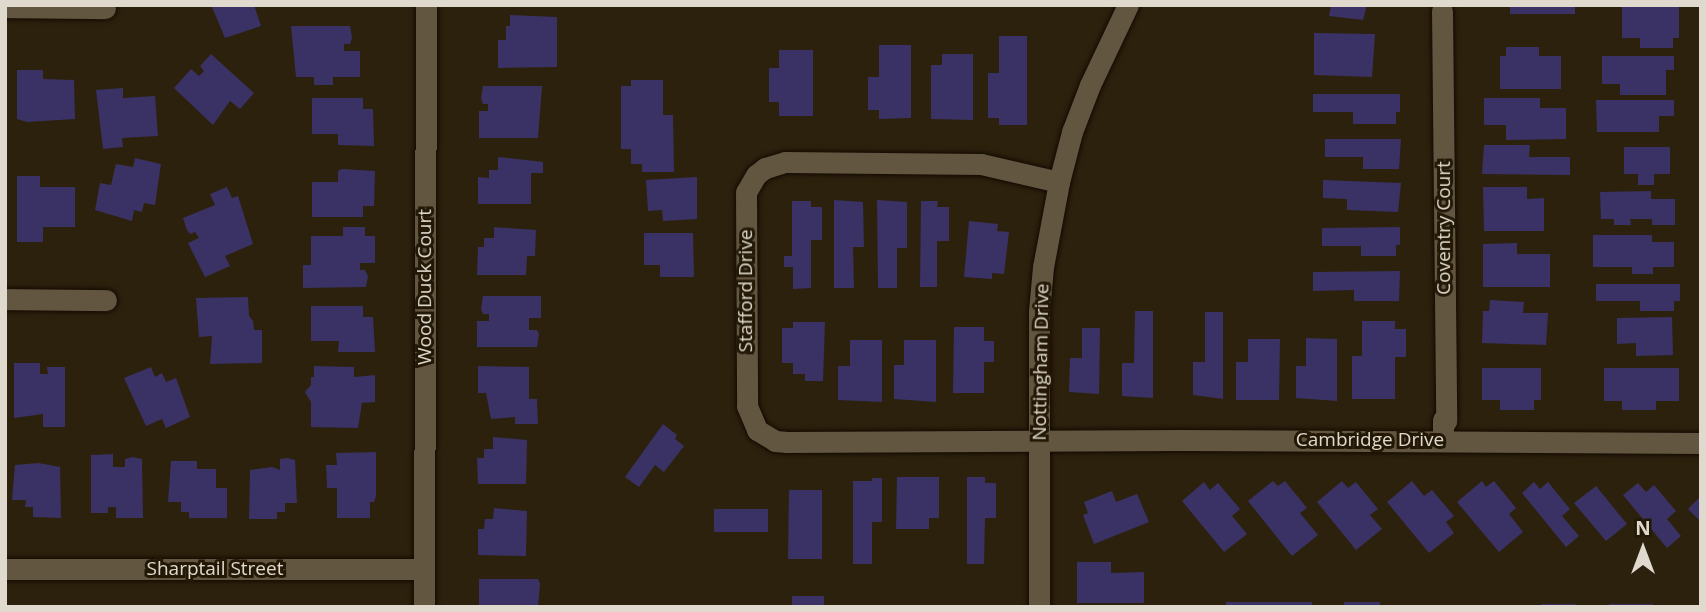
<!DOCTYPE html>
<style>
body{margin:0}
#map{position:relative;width:1706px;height:612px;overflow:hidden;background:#2c210d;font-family:"Open Sans",sans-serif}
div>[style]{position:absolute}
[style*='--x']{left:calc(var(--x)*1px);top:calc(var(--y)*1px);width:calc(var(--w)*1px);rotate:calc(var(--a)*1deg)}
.building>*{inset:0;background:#3a3264}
.roads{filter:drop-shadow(0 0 2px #140a00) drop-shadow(0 0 2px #140a00)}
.minor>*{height:21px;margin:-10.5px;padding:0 10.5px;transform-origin:10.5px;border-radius:10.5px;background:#625641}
span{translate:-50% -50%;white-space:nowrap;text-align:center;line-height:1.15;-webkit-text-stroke:6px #221805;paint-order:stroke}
.street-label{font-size:19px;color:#e0d9cd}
.frame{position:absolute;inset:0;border:7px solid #e0d9cd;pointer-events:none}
.north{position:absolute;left:1608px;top:514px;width:70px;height:70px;-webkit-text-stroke:5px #221805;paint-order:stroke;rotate:0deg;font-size:19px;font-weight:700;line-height:28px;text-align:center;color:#e0d9cd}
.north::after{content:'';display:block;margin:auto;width:24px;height:32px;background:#e0d9cd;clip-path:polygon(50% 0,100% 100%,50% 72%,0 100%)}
</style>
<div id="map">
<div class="building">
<div style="clip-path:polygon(215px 5px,254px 5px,261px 26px,225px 38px,212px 7px)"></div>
<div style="clip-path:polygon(1331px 5px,1367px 5px,1363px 20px,1329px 16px)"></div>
<div style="clip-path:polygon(1510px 5px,1575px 5px,1575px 14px,1510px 14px)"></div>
<div style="clip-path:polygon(1679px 5px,1679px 38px,1673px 38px,1673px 48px,1640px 48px,1640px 38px,1622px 38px,1622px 6px)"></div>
<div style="clip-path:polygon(510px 15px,557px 17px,557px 67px,498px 68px,498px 40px,506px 40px,506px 26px,510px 26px)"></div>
<div style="clip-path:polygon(291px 26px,350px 26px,352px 38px,350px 44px,344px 44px,344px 51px,360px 51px,360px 77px,333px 77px,333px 85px,314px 85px,314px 77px,296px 77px)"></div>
<div style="clip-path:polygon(1314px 33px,1375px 34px,1372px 77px,1314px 75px)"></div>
<div style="clip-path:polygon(999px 36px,1027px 36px,1027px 125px,999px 125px,999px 118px,988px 118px,988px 73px,999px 73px)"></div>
<div style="clip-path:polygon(879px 45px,911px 45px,911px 118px,879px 119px,879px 110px,868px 110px,868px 77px,879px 77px)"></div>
<div style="clip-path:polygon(1506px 47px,1539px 47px,1539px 56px,1561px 56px,1561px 89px,1500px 89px,1500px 56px,1506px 56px)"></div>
<div style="clip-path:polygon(779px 50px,813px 50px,813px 116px,779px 116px,779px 102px,769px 102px,769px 68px,779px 68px)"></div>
<div style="clip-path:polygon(211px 54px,254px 93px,240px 109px,230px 101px,213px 125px,174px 88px,191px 69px,199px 76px,204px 71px,200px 66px)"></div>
<div style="clip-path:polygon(942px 54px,973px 54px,973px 120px,931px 119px,931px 65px,942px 65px)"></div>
<div style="clip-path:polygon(1602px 56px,1674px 56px,1674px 70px,1666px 70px,1666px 95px,1620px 95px,1620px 84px,1602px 84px)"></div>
<div style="clip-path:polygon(17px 70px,43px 70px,43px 79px,74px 80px,75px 119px,27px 122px,17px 119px)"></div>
<div style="clip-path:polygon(631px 80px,663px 80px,663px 115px,673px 115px,674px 172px,642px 172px,642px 164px,631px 164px,631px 149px,621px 149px,621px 86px,631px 86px)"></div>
<div style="clip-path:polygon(483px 86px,542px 86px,538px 138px,479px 138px,479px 111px,488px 111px,488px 104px,483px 104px,481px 98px)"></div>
<div style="clip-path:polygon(123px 88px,123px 98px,155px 96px,158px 136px,122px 138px,123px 147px,103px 149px,96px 90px)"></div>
<div style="clip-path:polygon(1313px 94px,1400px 94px,1400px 112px,1396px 112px,1396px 124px,1353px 124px,1353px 112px,1313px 112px)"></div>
<div style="clip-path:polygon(312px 98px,363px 98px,363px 109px,373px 109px,374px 146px,338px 145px,338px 134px,312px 134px)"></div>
<div style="clip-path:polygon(1484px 98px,1540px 98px,1540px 108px,1566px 108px,1566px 139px,1506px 140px,1506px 125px,1484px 125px)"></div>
<div style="clip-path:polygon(1596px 100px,1674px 100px,1674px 116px,1659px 116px,1659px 132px,1597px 132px)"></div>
<div style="clip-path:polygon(1325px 139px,1401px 139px,1399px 169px,1363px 169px,1363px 157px,1325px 157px)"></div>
<div style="clip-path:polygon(1484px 145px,1530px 145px,1529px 157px,1570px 157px,1570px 175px,1482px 174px)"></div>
<div style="clip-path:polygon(1624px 147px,1670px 147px,1670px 174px,1654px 174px,1654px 185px,1638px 185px,1638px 174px,1624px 174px)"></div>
<div style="clip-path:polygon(498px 157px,543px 162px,543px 173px,531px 173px,531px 204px,478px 204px,478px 177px,489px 178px,489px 170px,498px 170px)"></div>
<div style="clip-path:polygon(135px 158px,161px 164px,155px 205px,144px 203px,142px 212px,134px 210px,132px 221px,95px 210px,100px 183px,111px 185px,116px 164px,133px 167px)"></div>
<div style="clip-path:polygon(342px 169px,375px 171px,374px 206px,363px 206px,363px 217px,312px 217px,312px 182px,338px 182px,338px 171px)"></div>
<div style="clip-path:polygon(17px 176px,40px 176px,40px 187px,75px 187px,75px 227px,43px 227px,43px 242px,17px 242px)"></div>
<div style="clip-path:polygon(697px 177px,697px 219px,663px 221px,662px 210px,648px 211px,646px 180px)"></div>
<div style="clip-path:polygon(1323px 180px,1401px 183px,1398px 212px,1347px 210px,1347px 199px,1323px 198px)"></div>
<div style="clip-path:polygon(227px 187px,232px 198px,238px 196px,253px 244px,225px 256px,230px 266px,205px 277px,188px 243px,199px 238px,195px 232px,190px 234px,187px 230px,183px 218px,215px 205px,210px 194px)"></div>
<div style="clip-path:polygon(1483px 187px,1527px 187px,1527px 199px,1544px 198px,1544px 231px,1484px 231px)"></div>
<div style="clip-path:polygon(1651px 191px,1651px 199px,1675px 199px,1675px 225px,1652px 225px,1652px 219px,1630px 219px,1631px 225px,1614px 225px,1614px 219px,1601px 219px,1600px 192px)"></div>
<div style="clip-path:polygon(834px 200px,863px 202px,864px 247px,853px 247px,854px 288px,834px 288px)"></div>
<div style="clip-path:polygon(877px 200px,907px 202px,907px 248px,897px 248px,897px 288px,878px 288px)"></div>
<div style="clip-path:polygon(792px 201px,811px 201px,811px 207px,822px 207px,822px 240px,811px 240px,811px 288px,793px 289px,793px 267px,784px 267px,784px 256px,792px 256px)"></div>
<div style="clip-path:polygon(921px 201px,938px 201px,937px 207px,949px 207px,949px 241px,937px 241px,937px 287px,920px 287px)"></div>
<div style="clip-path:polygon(969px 221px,998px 224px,997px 231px,1009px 232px,1004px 274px,992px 273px,992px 279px,964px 277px)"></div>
<div style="clip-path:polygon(343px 227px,365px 227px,365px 236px,375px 236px,375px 263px,360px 263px,360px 270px,365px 270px,368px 276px,366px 287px,303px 288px,303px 265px,311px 265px,311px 236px,343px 236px)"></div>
<div style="clip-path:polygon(494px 227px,536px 230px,535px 256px,527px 256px,526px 275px,477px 275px,478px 247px,484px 247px,484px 238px,494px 238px)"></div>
<div style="clip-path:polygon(1400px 227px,1400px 245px,1396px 245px,1396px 256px,1361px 256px,1361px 246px,1322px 246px,1322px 228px)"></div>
<div style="clip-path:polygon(644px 233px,693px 233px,694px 277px,660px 277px,660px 265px,644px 265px)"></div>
<div style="clip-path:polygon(1593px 235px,1652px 235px,1652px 242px,1674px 242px,1674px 267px,1653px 267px,1653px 274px,1632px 274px,1632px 267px,1593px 267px)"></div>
<div style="clip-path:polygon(1517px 243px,1517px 254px,1550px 254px,1550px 287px,1483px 287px,1483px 244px)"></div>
<div style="clip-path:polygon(1400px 271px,1399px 301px,1354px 301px,1354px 290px,1313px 291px,1313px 272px)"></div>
<div style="clip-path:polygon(1596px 284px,1680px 284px,1680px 301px,1674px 301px,1674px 311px,1640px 311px,1640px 301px,1596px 301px)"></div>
<div style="clip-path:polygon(483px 296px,541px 296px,541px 318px,529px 318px,529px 330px,537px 330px,539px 334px,537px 347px,477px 347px,477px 321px,489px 321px,489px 314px,483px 314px,481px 309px)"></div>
<div style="clip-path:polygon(248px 297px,249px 316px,253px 321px,254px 330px,262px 330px,262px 363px,210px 364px,212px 336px,199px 337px,196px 298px)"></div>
<div style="clip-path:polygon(1490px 300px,1524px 302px,1523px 313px,1548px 313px,1546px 345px,1482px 343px,1483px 311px,1489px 311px)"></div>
<div style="clip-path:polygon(311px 306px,363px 306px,363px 317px,373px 317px,375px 352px,338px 352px,339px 341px,311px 341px)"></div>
<div style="clip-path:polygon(1135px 311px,1153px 311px,1153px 398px,1122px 396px,1122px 363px,1134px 363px)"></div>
<div style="clip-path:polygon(1205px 312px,1223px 312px,1223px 399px,1193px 395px,1193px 362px,1205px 362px)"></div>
<div style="clip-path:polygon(1672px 317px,1673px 355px,1636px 356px,1636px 343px,1617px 344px,1617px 318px)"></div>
<div style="clip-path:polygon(1362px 321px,1395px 321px,1395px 329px,1406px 329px,1406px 357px,1395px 357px,1395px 399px,1352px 399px,1352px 356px,1362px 356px)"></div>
<div style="clip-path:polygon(793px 322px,825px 322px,823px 381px,805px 381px,805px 374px,793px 374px,793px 363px,782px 363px,782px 328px,793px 328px)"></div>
<div style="clip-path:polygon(954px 327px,984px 327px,984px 341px,994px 341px,994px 362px,984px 362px,984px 393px,953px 393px)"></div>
<div style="clip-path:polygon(1082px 328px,1100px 328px,1099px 394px,1069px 392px,1070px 358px,1082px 358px)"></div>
<div style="clip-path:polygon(1306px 338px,1337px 339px,1337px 401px,1296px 398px,1296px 366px,1306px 366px)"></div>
<div style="clip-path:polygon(1248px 339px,1280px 339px,1279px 400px,1236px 400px,1236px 362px,1248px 362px)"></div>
<div style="clip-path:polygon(850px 340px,882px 340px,882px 402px,838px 400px,838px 366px,850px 366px)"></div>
<div style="clip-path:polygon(904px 340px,936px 340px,936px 402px,894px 399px,894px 365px,904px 365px)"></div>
<div style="clip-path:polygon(14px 363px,40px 363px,40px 374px,48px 374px,47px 367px,65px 367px,65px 427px,43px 427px,43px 414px,14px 418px)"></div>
<div style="clip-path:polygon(314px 366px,354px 367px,354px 377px,375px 375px,375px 402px,362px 403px,358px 428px,311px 427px,311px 402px,305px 392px,311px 385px,311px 377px,314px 377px)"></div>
<div style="clip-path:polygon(478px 366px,529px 367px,529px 399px,537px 399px,538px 424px,515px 424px,515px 417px,491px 419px,486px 393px,478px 393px)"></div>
<div style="clip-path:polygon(151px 367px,155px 377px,162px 373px,166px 382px,176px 378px,190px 417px,166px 428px,162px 419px,146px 426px,124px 378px)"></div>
<div style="clip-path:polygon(1482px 368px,1541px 368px,1541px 400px,1534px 400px,1534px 410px,1500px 410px,1500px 400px,1482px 400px)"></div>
<div style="clip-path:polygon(1604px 368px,1679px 368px,1679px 401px,1656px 401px,1656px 410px,1622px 410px,1622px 401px,1604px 401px)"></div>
<div style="clip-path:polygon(663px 424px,677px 435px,675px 439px,684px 446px,664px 472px,655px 465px,639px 487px,625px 477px)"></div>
<div style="clip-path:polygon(493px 437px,527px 440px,526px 484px,478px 484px,477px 458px,484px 458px,484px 449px,493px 449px)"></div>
<div style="clip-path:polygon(376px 452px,376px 496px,374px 502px,370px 502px,370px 518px,337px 518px,337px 488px,327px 488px,326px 465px,337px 465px,336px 453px)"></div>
<div style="clip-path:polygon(113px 454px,113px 467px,125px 467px,125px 459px,132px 457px,142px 459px,143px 518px,116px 518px,116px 507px,108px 507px,108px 513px,91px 513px,91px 455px)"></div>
<div style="clip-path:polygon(287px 458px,295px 460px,297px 503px,285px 503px,285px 512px,277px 512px,277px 519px,249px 519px,250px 470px,272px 467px,280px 470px,280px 459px)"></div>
<div style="clip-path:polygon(171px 461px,197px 461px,197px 469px,216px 469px,216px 488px,227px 488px,227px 518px,189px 518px,189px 512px,181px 512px,181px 502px,168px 502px)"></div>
<div style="clip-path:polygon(38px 463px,60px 467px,61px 518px,33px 517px,33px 507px,25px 507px,26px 500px,12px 500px,15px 465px)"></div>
<div style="clip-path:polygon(897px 477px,939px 477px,939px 518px,929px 518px,929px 529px,896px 529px)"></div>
<div style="clip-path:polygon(967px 477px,985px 477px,985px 483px,996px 483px,996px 518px,985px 518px,984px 564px,967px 564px)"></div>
<div style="clip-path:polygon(872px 478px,882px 478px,882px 522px,872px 522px,872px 564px,853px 564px,853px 481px,872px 481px)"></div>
<div style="clip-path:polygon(1273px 481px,1278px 486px,1285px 481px,1307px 508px,1300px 513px,1318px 535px,1292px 556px,1248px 501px)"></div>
<div style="clip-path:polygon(1342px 481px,1348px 488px,1356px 482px,1378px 509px,1370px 515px,1382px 529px,1356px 550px,1317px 502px)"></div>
<div style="clip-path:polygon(1412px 481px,1424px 496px,1432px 490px,1454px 516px,1446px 522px,1454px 533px,1429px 553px,1387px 502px)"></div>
<div style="clip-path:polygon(1482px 481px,1486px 487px,1494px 481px,1516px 508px,1509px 514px,1523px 532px,1499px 552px,1457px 502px)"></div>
<div style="clip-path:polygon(1204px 482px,1210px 490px,1218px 483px,1240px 509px,1232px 516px,1247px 534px,1224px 552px,1182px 501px)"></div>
<div style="clip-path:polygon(1534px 482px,1540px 489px,1548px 482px,1570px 509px,1562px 516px,1579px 536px,1566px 547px,1522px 493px)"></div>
<div style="clip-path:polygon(1638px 483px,1646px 492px,1654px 485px,1676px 511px,1667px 519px,1681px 536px,1667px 548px,1623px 495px)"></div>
<div style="clip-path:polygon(1596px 486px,1627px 524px,1606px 541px,1574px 503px)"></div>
<div style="clip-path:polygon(789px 490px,822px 490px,822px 559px,788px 559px)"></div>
<div style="clip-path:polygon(1112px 491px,1116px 502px,1137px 494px,1149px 522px,1094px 544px,1083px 515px,1088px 513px,1084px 502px)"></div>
<div style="clip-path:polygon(1701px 496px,1701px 522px,1688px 509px)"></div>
<div style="clip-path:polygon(494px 508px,527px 511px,526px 556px,478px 555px,478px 529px,484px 529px,485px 519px,493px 519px)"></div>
<div style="clip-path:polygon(714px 509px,768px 509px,768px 532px,714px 532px)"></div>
<div style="clip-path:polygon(1077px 562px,1111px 562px,1111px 573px,1144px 572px,1144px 603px,1077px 603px)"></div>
<div style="clip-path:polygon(479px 579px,538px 579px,540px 584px,538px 607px,479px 605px)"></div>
<div style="clip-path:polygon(792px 596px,824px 596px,824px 607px,792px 607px)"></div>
<div style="clip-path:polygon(1226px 602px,1312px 602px,1312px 607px,1226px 607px)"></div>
<div style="clip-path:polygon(1344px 602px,1380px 602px,1380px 607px,1344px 607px)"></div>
<div style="clip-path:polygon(1542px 604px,1576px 604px,1576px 607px,1542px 607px)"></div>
<div style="clip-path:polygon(1609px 604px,1653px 604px,1653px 607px,1609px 607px)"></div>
</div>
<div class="roads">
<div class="minor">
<div style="--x:5;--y:7;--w:100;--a:0.6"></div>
<div style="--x:1442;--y:11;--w:410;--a:89.4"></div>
<div style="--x:1446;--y:421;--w:3;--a:-162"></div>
<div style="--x:1443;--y:420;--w:20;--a:90"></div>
<div style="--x:1059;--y:182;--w:80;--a:-167"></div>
<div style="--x:981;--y:164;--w:196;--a:-179.4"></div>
<div style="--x:785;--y:162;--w:21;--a:163"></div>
<div style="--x:765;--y:168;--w:11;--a:142"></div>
<div style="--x:756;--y:175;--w:20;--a:120"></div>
<div style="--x:746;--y:192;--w:214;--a:89.7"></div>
<div style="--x:747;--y:406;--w:26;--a:67"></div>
<div style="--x:757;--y:430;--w:21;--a:31"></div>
<div style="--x:775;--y:441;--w:12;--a:5"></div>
<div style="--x:787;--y:442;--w:393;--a:-0.3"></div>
<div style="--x:1180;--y:440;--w:521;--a:0.33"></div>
<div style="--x:5;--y:299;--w:101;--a:0.6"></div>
<div style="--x:5;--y:569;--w:419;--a:0"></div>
<div style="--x:424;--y:607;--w:602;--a:-89.81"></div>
<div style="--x:1039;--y:607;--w:296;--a:-90"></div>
<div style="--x:1039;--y:311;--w:44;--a:-84.8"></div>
<div style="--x:1043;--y:267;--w:86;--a:-79.3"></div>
<div style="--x:1059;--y:182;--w:52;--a:-75.4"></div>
<div style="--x:1072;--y:132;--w:50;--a:-69"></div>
<div style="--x:1090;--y:85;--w:89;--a:-64.6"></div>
</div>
</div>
<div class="street-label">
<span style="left:1444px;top:228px;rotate:-90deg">Coventry Court</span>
<span style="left:425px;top:287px;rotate:-90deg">Wood Duck Court</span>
<span style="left:746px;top:291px;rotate:-90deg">Stafford Drive</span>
<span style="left:1041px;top:362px;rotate:-89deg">Nottingham Drive</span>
<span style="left:1370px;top:440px">Cambridge Drive</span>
<span style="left:215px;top:569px">Sharptail Street</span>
</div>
<div class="frame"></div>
<div class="north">N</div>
</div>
